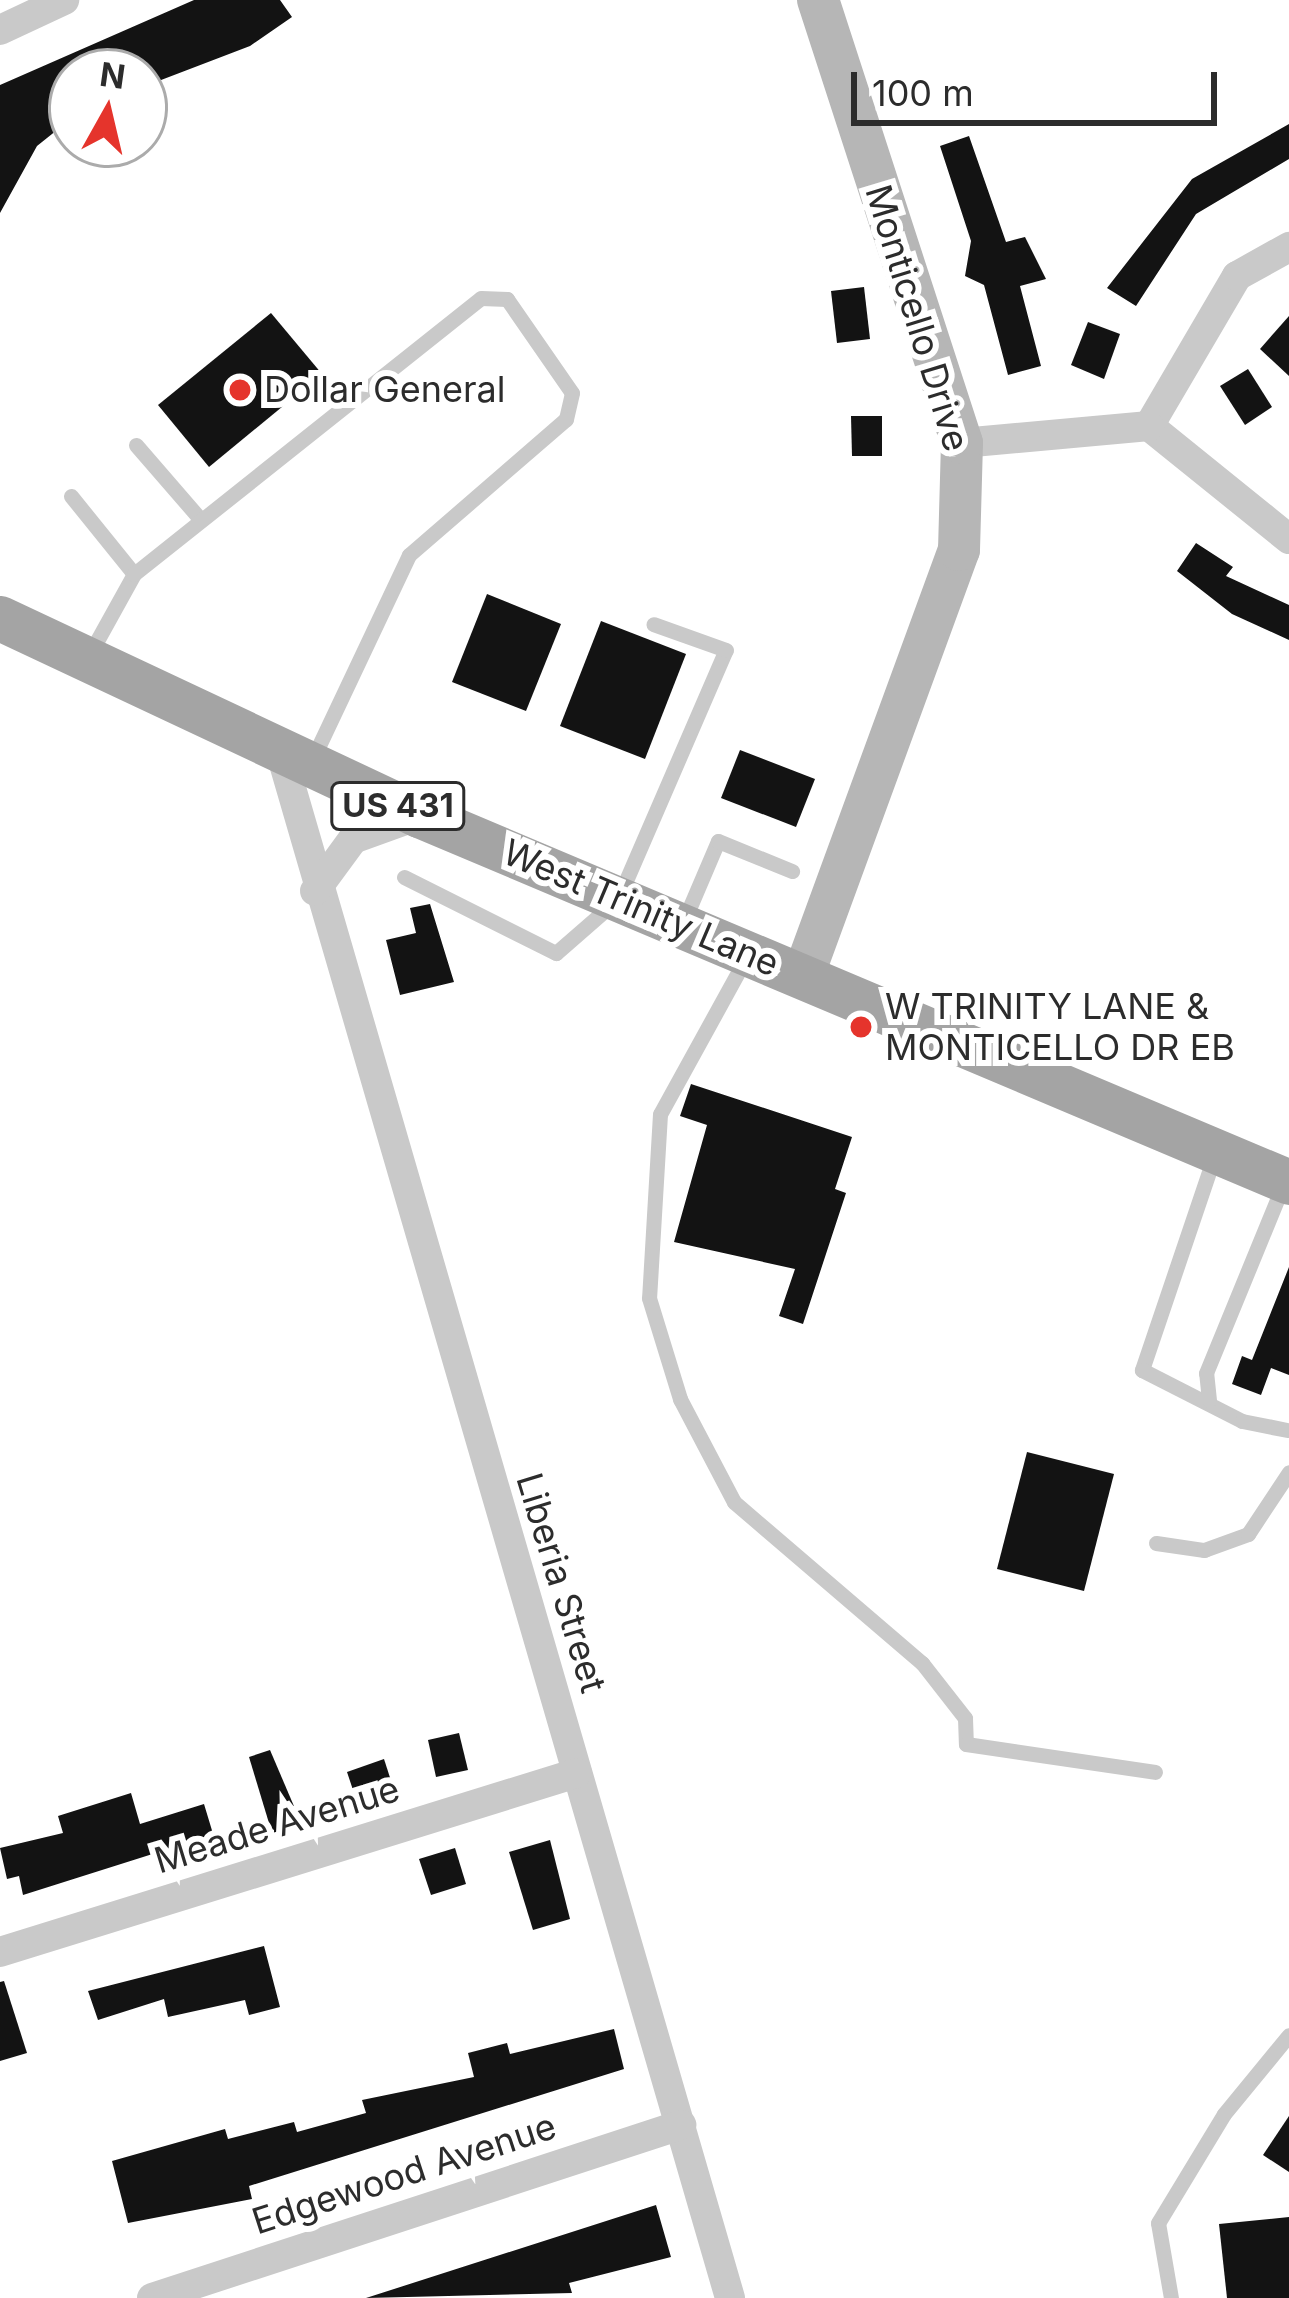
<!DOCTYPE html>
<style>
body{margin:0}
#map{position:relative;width:1289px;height:2298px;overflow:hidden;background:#fff;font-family:Inter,sans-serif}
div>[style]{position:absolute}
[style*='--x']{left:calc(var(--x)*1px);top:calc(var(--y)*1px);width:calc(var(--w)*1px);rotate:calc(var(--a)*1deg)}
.building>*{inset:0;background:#131313}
.lane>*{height:15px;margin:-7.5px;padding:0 7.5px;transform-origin:7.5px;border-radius:7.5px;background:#c9c9c9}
.street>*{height:30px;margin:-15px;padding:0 15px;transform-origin:15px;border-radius:15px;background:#c9c9c9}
.secondary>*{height:42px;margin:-21px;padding:0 21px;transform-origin:21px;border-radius:21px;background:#b6b6b6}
.primary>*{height:45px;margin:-22.5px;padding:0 22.5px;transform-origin:22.5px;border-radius:22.5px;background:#a4a4a4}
.dots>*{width:33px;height:33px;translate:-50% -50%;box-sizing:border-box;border:6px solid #fff;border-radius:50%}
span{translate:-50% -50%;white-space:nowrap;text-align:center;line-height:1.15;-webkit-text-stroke:12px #fff;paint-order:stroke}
.shield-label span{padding:3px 9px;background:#fff;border:3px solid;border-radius:9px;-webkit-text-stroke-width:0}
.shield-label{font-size:33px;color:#2c2c2c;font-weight:700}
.street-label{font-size:36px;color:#2c2c2c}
.poi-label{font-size:36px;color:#2c2c2c}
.left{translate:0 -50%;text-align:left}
.north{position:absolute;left:48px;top:48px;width:120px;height:120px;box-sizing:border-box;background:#fff;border:3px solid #ababab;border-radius:50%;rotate:8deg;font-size:33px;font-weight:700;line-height:48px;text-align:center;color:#2c2c2c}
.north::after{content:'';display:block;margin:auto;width:42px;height:54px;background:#e5342c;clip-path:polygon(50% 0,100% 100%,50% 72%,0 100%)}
.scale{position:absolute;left:851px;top:72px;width:366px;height:54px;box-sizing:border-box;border:6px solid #2c2c2c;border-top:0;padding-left:15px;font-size:36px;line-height:42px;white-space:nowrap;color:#2c2c2c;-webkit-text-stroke:9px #fff;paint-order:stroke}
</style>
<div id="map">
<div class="building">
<div style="clip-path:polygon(194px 0,280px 0,292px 17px,250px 46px,148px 85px,144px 72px,72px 72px,72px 118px,37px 146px,0 213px,0 85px)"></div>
<div style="clip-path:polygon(1289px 124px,1289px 159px,1196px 214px,1136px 306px,1107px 288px,1192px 179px)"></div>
<div style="clip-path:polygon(969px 136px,1006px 242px,1025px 237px,1046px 279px,1020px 286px,1041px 366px,1008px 375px,984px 285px,965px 276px,971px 241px,940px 146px)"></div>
<div style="clip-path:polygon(864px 287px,870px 339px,837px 343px,831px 291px)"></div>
<div style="clip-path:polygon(271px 313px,322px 374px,209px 467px,158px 405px)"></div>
<div style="clip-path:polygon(1289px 316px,1289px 376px,1260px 349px)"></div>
<div style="clip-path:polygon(1088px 322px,1120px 334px,1104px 379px,1071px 365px)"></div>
<div style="clip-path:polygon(1248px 369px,1272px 407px,1245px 425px,1220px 386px)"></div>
<div style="clip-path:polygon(851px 416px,882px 416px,882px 456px,852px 456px)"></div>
<div style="clip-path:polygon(1196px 543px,1233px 567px,1226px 576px,1289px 605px,1289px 640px,1232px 614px,1177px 571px)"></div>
<div style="clip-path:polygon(487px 594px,561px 624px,526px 711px,452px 682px)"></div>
<div style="clip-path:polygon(601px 621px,686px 654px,645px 759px,560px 726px)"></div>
<div style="clip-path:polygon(740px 750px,815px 779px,796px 827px,721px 798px)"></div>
<div style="clip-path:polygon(430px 904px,454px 982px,400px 995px,386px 940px,416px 933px,410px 908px)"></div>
<div style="clip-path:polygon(691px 1084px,852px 1137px,835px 1189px,846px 1193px,803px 1324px,779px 1316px,795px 1269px,674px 1242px,707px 1125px,680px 1116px)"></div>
<div style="clip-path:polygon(1289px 1267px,1289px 1375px,1271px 1368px,1261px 1395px,1232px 1384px,1242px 1356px,1252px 1360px)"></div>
<div style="clip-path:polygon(1027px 1452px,1114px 1474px,1084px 1591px,997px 1569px)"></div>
<div style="clip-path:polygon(459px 1733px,468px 1770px,436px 1777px,428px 1740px)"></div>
<div style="clip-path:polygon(270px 1750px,302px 1825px,272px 1833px,249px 1757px)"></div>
<div style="clip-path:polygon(384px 1759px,394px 1790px,357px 1802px,347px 1772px)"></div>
<div style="clip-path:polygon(131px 1793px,140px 1824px,204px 1804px,217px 1847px,185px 1860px,181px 1845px,23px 1895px,19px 1876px,7px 1879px,0 1848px,63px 1833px,58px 1816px)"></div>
<div style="clip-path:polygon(550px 1840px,570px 1919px,533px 1930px,509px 1852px)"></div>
<div style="clip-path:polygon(455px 1848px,466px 1884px,431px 1895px,419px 1859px)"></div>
<div style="clip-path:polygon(264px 1946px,280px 2007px,249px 2015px,245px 2000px,168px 2017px,164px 1999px,98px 2020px,88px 1991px)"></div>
<div style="clip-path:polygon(4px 1981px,27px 2053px,0 2061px,0 1982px)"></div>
<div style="clip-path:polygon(614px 2029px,624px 2069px,249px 2186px,252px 2199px,128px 2223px,112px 2161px,225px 2129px,228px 2139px,294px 2122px,297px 2132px,366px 2113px,362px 2100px,474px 2077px,468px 2053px,507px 2043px,510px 2054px)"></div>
<div style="clip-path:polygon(1289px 2116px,1289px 2172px,1263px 2155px)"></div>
<div style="clip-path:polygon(656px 2205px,671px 2257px,569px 2283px,572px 2293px,366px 2298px)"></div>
<div style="clip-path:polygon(1289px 2217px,1289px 2298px,1227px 2298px,1219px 2224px)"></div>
</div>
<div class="lane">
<div style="--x:136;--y:445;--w:99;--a:49.1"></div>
<div style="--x:71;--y:496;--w:100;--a:51.1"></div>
<div style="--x:88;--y:657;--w:95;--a:-61"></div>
<div style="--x:134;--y:574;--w:443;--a:-38.5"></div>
<div style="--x:481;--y:298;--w:26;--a:2"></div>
<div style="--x:507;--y:299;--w:114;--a:55.3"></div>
<div style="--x:572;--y:393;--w:27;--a:103"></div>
<div style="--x:566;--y:419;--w:208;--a:139.1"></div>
<div style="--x:409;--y:555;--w:227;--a:115.3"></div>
<div style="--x:404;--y:877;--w:170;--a:26.6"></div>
<div style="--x:556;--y:953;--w:82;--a:-41.1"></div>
<div style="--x:618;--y:899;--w:271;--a:-66.6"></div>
<div style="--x:726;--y:650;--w:77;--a:-160.4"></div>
<div style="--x:683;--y:923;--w:89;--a:-66.9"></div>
<div style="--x:718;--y:841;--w:80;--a:22.1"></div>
<div style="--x:747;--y:956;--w:180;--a:118.8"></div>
<div style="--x:660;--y:1114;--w:184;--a:93.4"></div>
<div style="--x:649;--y:1298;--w:106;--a:72.9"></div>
<div style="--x:680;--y:1399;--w:116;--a:62.3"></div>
<div style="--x:734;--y:1502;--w:248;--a:40.6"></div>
<div style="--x:922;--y:1663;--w:70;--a:52"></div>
<div style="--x:965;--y:1718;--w:26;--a:88"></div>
<div style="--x:966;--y:1744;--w:191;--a:8.4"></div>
<div style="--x:1214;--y:1157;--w:225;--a:108.7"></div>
<div style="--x:1142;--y:1370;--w:112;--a:27"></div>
<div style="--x:1242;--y:1421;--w:46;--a:11.3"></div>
<div style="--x:1209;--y:1400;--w:27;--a:-96"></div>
<div style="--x:1206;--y:1373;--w:205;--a:-67.7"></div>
<div style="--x:1156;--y:1543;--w:49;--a:8.3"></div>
<div style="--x:1204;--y:1550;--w:47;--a:-20"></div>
<div style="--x:1248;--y:1534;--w:74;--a:-56.5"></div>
<div style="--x:1171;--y:2298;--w:76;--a:-99.8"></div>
<div style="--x:1158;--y:2223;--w:127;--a:-58.8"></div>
<div style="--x:1224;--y:2114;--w:102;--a:-50.6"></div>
</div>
<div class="street">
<div style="--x:0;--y:30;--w:71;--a:-25.1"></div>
<div style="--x:1149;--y:426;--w:174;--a:-59.6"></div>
<div style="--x:1237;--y:276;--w:60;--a:-29.1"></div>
<div style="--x:1149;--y:426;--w:180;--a:38.9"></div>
<div style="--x:962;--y:443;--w:188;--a:-5.2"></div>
<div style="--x:280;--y:750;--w:1612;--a:73.79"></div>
<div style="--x:315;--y:891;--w:64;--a:-53.8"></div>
<div style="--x:353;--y:839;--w:70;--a:-20"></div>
<div style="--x:0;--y:1952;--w:604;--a:-17.24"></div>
<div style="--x:152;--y:2298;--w:557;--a:-18.11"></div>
</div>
<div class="secondary">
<div style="--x:803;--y:976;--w:454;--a:-69.9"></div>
<div style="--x:959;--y:550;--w:107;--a:-88.4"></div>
<div style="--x:962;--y:443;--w:466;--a:-108"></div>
</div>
<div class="primary">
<div style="--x:0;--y:618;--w:463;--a:25.2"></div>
<div style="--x:419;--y:815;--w:944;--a:22.87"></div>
</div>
<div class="dots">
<div style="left:240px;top:390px;background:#e5342c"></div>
<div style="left:861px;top:1027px;background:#e5342c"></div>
</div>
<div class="shield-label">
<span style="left:398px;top:806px">US 431</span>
</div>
<div class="street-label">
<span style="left:917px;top:318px;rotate:73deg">Monticello Drive</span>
<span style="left:641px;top:908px;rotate:23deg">West Trinity Lane</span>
<span style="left:561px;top:1583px;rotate:73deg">Liberia Street</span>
<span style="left:277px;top:1825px;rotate:-17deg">Meade Avenue</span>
<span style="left:404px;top:2174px;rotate:-18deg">Edgewood Avenue</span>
</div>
<div class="poi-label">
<span class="left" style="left:264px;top:390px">Dollar General</span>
<span class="left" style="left:885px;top:1027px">W TRINITY LANE &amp;<br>MONTICELLO DR EB</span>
</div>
<div class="north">N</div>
<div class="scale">100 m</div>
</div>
